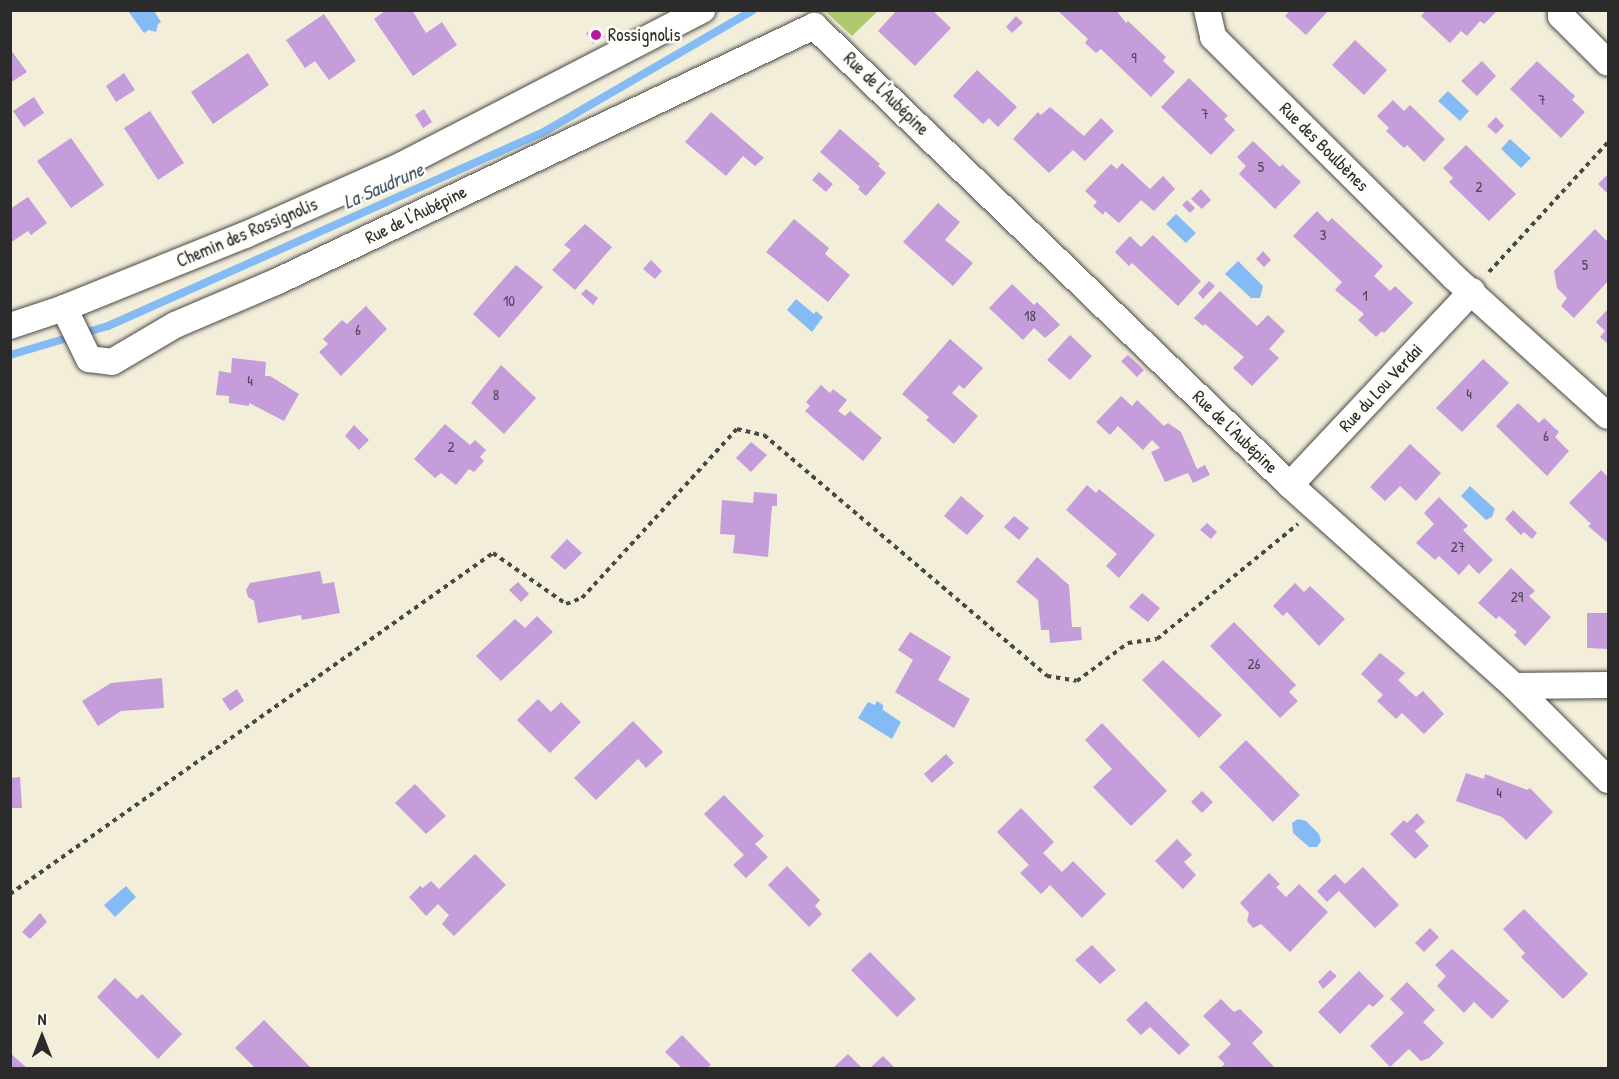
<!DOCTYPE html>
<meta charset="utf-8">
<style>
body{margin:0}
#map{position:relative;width:1619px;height:1079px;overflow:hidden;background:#f3eeda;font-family:"Patrick Hand",sans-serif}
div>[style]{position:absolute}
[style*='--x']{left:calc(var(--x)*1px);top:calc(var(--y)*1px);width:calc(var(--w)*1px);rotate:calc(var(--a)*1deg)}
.green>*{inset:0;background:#b0c96e}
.water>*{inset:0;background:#85bbf4}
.stream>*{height:8px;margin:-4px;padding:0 4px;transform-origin:4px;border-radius:4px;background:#85bbf4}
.building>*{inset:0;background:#c49dda}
.path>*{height:4px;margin-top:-2px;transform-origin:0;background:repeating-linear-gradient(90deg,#494845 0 4.5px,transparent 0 9px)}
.roads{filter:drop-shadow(0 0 2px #494845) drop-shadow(0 0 2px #494845)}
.minor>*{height:26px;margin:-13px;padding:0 13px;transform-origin:13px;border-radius:13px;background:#fff}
.dots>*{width:16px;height:16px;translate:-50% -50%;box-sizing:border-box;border:3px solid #fdfcf7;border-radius:50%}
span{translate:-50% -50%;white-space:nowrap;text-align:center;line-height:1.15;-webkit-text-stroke:5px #fdfcf7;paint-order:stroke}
.number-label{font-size:15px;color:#514857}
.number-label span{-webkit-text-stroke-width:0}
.poi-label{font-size:18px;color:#2b2b2b}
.left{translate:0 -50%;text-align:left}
.street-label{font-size:18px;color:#2b2b2b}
.water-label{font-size:20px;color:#4a5d71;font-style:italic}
.frame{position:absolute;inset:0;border:12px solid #2b2b2b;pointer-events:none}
.north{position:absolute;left:12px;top:1007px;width:60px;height:60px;-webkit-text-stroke:4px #fdfcf7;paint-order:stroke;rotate:0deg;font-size:16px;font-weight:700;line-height:24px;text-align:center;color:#2b2b2b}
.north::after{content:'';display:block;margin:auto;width:21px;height:27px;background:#2b2b2b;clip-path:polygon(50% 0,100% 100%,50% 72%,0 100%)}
</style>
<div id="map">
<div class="green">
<div style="clip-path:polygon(825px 11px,878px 11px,852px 36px)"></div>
</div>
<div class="water">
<div style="clip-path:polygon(128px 11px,154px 11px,161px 22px,158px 24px,156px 32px,149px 30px,144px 33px)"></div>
<div style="clip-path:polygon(1448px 91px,1469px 111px,1460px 121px,1438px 101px)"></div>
<div style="clip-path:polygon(1510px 139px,1531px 158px,1521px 168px,1501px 149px)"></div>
<div style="clip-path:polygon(1176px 214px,1196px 233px,1186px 243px,1166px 224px)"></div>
<div style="clip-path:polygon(1238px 261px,1263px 286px,1260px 298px,1251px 298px,1225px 274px)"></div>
<div style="clip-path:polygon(796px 299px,814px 314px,816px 311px,823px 317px,812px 332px,787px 310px)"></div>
<div style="clip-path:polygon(1470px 486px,1495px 509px,1492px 517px,1486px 520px,1461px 496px)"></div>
<div style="clip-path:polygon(877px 701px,883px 705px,883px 710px,901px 722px,892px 739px,858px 718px,868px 702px,875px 705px)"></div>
<div style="clip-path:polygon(1298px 819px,1306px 821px,1319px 834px,1321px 841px,1317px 847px,1309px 847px,1293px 833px,1292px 823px)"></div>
<div style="clip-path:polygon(126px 886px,136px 897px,115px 917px,104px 905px)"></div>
</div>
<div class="stream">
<div style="--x:10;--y:355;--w:102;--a:-16.5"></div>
<div style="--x:108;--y:326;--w:475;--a:-24"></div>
<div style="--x:542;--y:133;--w:244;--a:-30.2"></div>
</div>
<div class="building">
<div style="clip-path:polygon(386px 10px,412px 10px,426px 33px,442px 22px,457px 45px,413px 76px,374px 19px)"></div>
<div style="clip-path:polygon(897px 10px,932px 10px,951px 28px,915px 66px,878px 31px)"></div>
<div style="clip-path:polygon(1057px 10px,1116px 10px,1126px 23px,1128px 21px,1166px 57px,1163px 61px,1175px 72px,1151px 97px,1101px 49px,1096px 53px,1085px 43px,1088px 39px)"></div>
<div style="clip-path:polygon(1291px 10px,1329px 10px,1306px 35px,1285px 16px)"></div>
<div style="clip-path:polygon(1426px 10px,1494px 10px,1496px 12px,1484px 24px,1480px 21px,1467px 36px,1461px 31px,1450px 43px,1421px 16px)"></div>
<div style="clip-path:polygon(324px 14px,356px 61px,329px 80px,315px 61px,305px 68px,286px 40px)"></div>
<div style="clip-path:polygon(1016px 16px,1023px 23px,1012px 33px,1006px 27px)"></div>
<div style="clip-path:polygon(598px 27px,605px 37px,593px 44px,586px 33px)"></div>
<div style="clip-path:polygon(1355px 40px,1387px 70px,1364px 95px,1332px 65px)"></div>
<div style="clip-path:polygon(10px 49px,27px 72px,10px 83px)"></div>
<div style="clip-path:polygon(248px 53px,269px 85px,213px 124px,191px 92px)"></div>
<div style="clip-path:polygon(1482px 61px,1496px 76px,1477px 96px,1461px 81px)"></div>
<div style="clip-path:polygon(1537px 61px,1575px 96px,1572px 100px,1585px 112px,1561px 138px,1510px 89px)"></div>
<div style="clip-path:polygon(977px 70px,1017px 107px,998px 127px,989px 118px,983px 124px,953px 96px)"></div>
<div style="clip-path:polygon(124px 73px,135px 90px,116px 102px,106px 86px)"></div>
<div style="clip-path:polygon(1189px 78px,1228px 116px,1224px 119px,1235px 130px,1211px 155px,1161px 107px)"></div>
<div style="clip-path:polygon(34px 97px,44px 113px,24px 127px,13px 111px)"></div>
<div style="clip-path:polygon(1393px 100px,1404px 111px,1410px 105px,1445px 139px,1424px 162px,1407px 145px,1404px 148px,1386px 131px,1389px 128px,1377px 116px)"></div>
<div style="clip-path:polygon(1050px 107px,1084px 136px,1101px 118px,1114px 131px,1085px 161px,1073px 150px,1049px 173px,1013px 139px,1038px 112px,1041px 115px)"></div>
<div style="clip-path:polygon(424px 109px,432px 122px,423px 128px,415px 115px)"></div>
<div style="clip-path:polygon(150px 111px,184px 163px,158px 180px,124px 128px)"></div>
<div style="clip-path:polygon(711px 112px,764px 158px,755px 166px,743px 156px,726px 176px,685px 142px)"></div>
<div style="clip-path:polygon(1496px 117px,1504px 126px,1496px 134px,1487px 126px)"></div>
<div style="clip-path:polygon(840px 129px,880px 164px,878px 166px,886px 173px,866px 196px,858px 189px,860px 187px,820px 152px)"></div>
<div style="clip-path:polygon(71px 138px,104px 185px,71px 208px,37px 161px)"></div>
<div style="clip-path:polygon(1253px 141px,1280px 167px,1282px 164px,1301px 182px,1275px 209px,1239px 174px,1246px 166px,1237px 157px)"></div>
<div style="clip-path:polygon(1466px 145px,1516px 194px,1489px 221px,1449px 182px,1453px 178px,1443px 168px)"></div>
<div style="clip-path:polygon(1122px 163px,1150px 189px,1163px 176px,1175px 189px,1154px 211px,1141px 200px,1119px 223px,1105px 211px,1103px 215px,1093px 206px,1097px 202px,1085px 191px,1111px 164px,1117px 169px)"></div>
<div style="clip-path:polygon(819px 172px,833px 184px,826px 192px,812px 180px)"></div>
<div style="clip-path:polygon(1608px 174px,1608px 194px,1598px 184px)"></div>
<div style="clip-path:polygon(1201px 189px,1211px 200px,1202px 209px,1191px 199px)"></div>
<div style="clip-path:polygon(28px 197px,47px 223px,31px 235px,28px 231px,10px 243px,10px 209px)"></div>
<div style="clip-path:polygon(1187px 200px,1195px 208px,1190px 213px,1182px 205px)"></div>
<div style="clip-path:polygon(938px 203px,960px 222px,945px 240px,973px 263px,953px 286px,903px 242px)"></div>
<div style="clip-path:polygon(1317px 211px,1328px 222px,1332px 218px,1383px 266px,1374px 276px,1390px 291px,1395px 286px,1413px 303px,1384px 333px,1382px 331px,1376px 337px,1358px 320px,1364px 314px,1335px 290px,1342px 282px,1293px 236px)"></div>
<div style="clip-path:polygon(794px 219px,829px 248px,825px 254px,850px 275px,828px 302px,766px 252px)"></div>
<div style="clip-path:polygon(585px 224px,612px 247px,575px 290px,552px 270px,571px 250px,564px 245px)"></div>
<div style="clip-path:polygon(1595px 229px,1608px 242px,1608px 281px,1574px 318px,1561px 306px,1567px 298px,1557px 288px,1554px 271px)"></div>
<div style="clip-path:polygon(1153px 235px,1201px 281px,1178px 306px,1132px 263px,1129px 266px,1115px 252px,1130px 236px,1141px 247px)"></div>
<div style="clip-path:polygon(1263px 251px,1271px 260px,1264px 267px,1256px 259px)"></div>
<div style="clip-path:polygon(651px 260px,662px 271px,655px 279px,643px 269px)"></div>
<div style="clip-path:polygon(516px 265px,543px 287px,499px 338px,473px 314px)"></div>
<div style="clip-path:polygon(1209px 281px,1215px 286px,1203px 299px,1198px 293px)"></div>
<div style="clip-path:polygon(1012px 284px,1034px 305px,1037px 302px,1060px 325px,1045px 338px,1034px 328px,1023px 340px,989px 308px)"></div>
<div style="clip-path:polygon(586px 289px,598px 298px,593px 305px,581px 294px)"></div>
<div style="clip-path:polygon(1220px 291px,1257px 326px,1268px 315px,1285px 331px,1269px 349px,1279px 358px,1252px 386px,1233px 368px,1244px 357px,1205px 324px,1203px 326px,1194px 318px)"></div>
<div style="clip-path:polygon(366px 306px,387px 329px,341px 376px,319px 352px,328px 344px,323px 339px,342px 320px,347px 324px)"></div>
<div style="clip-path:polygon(1608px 309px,1608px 344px,1600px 337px,1605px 331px,1596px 322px)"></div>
<div style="clip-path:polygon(1070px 335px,1092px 356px,1070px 380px,1047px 360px)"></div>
<div style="clip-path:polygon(950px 339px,983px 368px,964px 389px,959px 385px,952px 393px,978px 416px,954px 444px,926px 420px,929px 417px,902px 394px)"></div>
<div style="clip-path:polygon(1128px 355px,1144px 370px,1137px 377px,1121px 361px)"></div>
<div style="clip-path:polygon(232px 358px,266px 362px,265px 376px,270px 376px,299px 394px,284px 421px,249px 403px,249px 406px,229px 403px,229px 396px,216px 395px,219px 371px,231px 373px)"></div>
<div style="clip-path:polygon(1483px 359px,1509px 383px,1462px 432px,1436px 408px)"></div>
<div style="clip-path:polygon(501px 365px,536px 398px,504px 434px,471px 403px)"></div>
<div style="clip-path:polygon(821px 385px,830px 393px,833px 389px,847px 400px,838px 411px,845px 416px,850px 411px,882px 438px,863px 461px,805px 411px,810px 406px,806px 402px)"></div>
<div style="clip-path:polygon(1121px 396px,1132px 406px,1137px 400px,1164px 426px,1168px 423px,1181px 432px,1197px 469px,1205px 465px,1210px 475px,1193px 483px,1188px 473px,1165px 482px,1151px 452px,1160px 448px,1152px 440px,1143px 450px,1118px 426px,1110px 435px,1096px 422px)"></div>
<div style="clip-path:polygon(1518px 403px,1539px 423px,1544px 418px,1559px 432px,1555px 437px,1569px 451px,1547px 476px,1496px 426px)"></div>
<div style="clip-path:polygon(445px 424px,470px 445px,475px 440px,486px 450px,480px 457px,484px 461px,474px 472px,469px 469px,456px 485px,441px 473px,435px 478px,414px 459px)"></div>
<div style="clip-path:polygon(354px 425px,369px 440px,359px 450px,345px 436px)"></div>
<div style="clip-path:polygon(751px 442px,767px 455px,751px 472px,736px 458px)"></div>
<div style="clip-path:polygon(1410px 444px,1441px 473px,1416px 501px,1400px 486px,1385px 501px,1370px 487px)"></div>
<div style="clip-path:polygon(1601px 470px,1608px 477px,1608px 543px,1588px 526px,1591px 524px,1569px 503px)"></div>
<div style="clip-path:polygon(1087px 485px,1096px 493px,1099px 489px,1155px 535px,1119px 578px,1106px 566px,1117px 554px,1066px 510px)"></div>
<div style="clip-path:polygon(754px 492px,777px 494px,777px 506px,772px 506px,768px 557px,733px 553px,735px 535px,720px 534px,722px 500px,753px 503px)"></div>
<div style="clip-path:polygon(961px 496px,984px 516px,967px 535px,944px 516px)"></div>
<div style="clip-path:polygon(1439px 497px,1468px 526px,1463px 530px,1493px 560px,1479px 574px,1469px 564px,1459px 575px,1439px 556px,1435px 560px,1416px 543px,1434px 524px,1424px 513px)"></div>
<div style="clip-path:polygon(1513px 510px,1537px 533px,1532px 539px,1524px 532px,1521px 535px,1505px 519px)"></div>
<div style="clip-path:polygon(1014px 516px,1029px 528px,1019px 540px,1004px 527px)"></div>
<div style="clip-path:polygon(1207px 523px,1217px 532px,1211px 539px,1200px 530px)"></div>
<div style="clip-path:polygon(567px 539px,582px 553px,565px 570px,550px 557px)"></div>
<div style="clip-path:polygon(1037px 557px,1069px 585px,1072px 627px,1081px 627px,1082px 640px,1050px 643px,1049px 630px,1041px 630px,1038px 600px,1016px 582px)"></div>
<div style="clip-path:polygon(1511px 568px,1535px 591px,1529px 596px,1551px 617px,1525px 646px,1514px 635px,1517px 632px,1499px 616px,1496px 619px,1478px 603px)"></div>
<div style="clip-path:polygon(320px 571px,323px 584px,334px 582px,340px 613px,302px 620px,301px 615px,258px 623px,254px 601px,248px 597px,246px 590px,250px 583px)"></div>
<div style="clip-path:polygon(518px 582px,529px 594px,521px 602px,509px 590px)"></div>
<div style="clip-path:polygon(1295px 583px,1304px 592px,1310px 586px,1345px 619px,1319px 646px,1287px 612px,1283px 616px,1273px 606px)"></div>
<div style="clip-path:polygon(1142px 593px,1160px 608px,1148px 622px,1129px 607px)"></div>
<div style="clip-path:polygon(1587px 613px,1608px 613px,1608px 649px,1587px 648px)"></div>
<div style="clip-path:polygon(537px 616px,553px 632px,501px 681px,476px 656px,515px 619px,525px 628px)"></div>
<div style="clip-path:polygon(1234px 622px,1296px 685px,1289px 692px,1298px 701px,1280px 718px,1210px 646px)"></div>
<div style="clip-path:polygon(910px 632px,951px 657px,938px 680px,970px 699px,954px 728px,895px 692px,913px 660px,898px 650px)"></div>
<div style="clip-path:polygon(1380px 653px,1405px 673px,1398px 680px,1416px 697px,1423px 691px,1444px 714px,1424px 734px,1402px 713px,1396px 719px,1377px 701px,1383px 695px,1361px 674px)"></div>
<div style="clip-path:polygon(1163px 660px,1222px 715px,1199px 738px,1142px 680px)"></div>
<div style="clip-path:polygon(162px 678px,164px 708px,121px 711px,98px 726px,82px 701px,111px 683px)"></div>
<div style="clip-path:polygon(237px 689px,244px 701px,230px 711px,222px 699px)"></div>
<div style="clip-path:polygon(538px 699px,551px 712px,561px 702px,581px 722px,550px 753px,517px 720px)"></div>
<div style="clip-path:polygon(633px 721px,663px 752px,646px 768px,638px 759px,596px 800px,574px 778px)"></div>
<div style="clip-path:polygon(1102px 723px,1167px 791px,1131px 826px,1093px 787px,1112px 769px,1085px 740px)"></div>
<div style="clip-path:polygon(1246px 740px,1300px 795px,1273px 822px,1219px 767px)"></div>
<div style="clip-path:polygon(946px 754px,954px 763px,932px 783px,924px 774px)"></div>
<div style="clip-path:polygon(1466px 773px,1484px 779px,1485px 774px,1527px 790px,1530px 788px,1553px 812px,1526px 840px,1502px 817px,1456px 801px)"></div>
<div style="clip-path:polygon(20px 777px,22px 808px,10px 808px,10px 778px)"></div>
<div style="clip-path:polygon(415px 784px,446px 816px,426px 834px,395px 803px)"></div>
<div style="clip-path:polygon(1202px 791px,1213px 802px,1202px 813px,1191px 802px)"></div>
<div style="clip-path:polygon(724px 795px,764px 836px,755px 844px,768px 857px,746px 878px,733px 865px,744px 855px,704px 814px)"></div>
<div style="clip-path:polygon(1021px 808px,1054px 842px,1043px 853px,1062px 872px,1073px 861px,1106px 894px,1082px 918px,1050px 885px,1041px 894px,1020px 873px,1029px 865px,997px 832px)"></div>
<div style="clip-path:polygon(1417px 813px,1425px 822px,1415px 831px,1429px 846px,1415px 859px,1390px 834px,1404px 820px,1407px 823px)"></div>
<div style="clip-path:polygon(1177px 839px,1192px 855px,1184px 862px,1196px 875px,1183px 889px,1155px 861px)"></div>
<div style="clip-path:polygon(475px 854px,506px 885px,454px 936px,442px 924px,449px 915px,438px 904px,426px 916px,409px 897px,420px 886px,423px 888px,431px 881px,439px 889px)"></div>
<div style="clip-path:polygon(787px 866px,820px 900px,815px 906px,822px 914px,809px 927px,768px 885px)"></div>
<div style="clip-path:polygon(1363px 867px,1399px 905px,1375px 928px,1339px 891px,1327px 902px,1317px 891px,1335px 874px,1345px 884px)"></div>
<div style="clip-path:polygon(1269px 873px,1280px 884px,1276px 887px,1286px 897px,1299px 884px,1328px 912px,1290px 952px,1261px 924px,1253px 928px,1247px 921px,1249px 913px,1240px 903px)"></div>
<div style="clip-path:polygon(1524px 909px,1588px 974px,1563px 999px,1521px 957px,1525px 953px,1503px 929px)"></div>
<div style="clip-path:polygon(40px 913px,47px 922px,30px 939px,22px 932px)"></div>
<div style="clip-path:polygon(1430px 928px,1439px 937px,1424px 952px,1415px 943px)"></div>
<div style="clip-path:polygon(1092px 945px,1116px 970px,1100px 984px,1075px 960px)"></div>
<div style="clip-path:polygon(1452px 949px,1509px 1001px,1492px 1019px,1474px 1002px,1464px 1013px,1437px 986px,1446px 976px,1435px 965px)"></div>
<div style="clip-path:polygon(870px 952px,916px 999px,897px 1017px,851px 970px)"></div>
<div style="clip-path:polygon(1330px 970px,1337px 976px,1323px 989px,1318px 982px)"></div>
<div style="clip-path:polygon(1359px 971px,1384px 996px,1373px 1007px,1369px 1004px,1340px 1034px,1318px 1012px)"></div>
<div style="clip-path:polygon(115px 978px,137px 999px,142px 994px,182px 1034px,158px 1059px,97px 997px)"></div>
<div style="clip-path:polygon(1407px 982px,1435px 1010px,1423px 1022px,1444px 1043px,1429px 1058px,1421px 1061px,1409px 1049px,1390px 1067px,1370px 1046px,1404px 1013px,1390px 999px)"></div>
<div style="clip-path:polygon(1221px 999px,1234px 1012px,1240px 1009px,1263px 1032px,1252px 1043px,1275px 1068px,1220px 1068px,1225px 1064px,1218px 1057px,1231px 1044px,1203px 1016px)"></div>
<div style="clip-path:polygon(1146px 1001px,1190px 1045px,1179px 1055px,1150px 1027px,1141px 1035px,1126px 1020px)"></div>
<div style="clip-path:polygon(264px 1020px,311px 1068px,255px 1068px,235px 1048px)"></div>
<div style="clip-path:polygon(682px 1035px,711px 1065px,706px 1068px,682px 1068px,665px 1052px)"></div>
<div style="clip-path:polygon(10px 1053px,27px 1068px,10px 1068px)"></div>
<div style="clip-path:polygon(848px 1054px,862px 1068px,834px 1067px)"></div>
<div style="clip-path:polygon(883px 1056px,895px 1068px,870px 1068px)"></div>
</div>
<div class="path">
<div style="--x:1489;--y:272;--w:176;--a:-47.5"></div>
<div style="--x:10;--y:894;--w:591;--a:-35.22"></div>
<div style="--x:493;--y:553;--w:89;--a:34.9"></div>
<div style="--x:566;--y:604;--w:17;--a:-21"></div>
<div style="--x:582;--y:598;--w:229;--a:-47.5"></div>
<div style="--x:737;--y:429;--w:28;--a:13"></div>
<div style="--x:764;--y:435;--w:372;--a:40.4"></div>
<div style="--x:1047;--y:676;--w:30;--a:9"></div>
<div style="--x:1077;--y:681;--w:64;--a:-36.7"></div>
<div style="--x:1128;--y:643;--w:29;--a:-8"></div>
<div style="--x:1157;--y:639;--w:182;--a:-39.2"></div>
</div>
<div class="roads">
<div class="minor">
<div style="--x:1207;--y:10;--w:28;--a:77"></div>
<div style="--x:1213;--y:37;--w:340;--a:44.9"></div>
<div style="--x:1454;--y:277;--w:207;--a:42.1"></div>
<div style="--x:1561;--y:10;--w:6;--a:90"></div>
<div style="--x:1561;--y:16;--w:66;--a:45"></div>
<div style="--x:64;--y:308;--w:57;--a:63.9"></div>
<div style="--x:89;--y:359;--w:23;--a:7"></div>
<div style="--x:112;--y:362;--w:73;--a:-30.4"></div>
<div style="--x:175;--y:325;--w:112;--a:-23.1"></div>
<div style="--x:278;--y:281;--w:594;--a:-25.44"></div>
<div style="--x:814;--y:26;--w:661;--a:43.96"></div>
<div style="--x:1290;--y:485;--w:301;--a:41.9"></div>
<div style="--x:1514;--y:686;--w:94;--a:-0.6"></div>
<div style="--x:10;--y:326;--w:57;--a:-18.4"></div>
<div style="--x:64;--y:308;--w:195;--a:-22"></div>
<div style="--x:245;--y:235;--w:172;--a:-24"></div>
<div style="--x:402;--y:165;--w:338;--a:-27.3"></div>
<div style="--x:1290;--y:485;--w:266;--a:-46.8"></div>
<div style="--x:1514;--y:686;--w:133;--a:45"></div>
</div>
</div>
<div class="dots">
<div style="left:596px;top:35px;background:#b5179e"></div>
</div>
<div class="number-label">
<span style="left:1134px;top:58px">9</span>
<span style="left:1542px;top:100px">7</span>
<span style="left:1205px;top:114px">7</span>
<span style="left:1261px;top:167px">5</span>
<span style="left:1479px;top:187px">2</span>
<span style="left:1323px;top:235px">3</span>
<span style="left:1585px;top:265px">5</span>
<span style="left:1365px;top:296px">1</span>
<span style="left:509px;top:301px">10</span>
<span style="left:1030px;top:316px">18</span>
<span style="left:358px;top:330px">6</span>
<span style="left:250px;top:381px">4</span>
<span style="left:1469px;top:394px">4</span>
<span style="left:496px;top:395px">8</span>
<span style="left:1546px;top:436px">6</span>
<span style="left:451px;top:447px">2</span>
<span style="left:1458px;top:547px">27</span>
<span style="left:1517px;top:597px">29</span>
<span style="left:1254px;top:664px">26</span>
<span style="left:1499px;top:793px">4</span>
</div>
<div class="poi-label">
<span class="left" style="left:608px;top:35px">Rossignolis</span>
</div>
<div class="street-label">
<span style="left:886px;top:94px;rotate:44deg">Rue de l'Aubépine</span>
<span style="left:1324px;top:147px;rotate:45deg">Rue des Boulbènes</span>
<span style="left:416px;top:215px;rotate:-26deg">Rue de l'Aubépine</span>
<span style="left:247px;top:233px;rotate:-23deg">Chemin des Rossignolis</span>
<span style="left:1381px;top:388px;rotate:-47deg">Rue du Lou Verdai</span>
<span style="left:1235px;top:432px;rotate:44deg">Rue de l'Aubépine</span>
</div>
<div class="water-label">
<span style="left:383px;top:185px;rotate:-24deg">La Saudrune</span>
</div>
<div class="frame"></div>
<div class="north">N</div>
</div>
